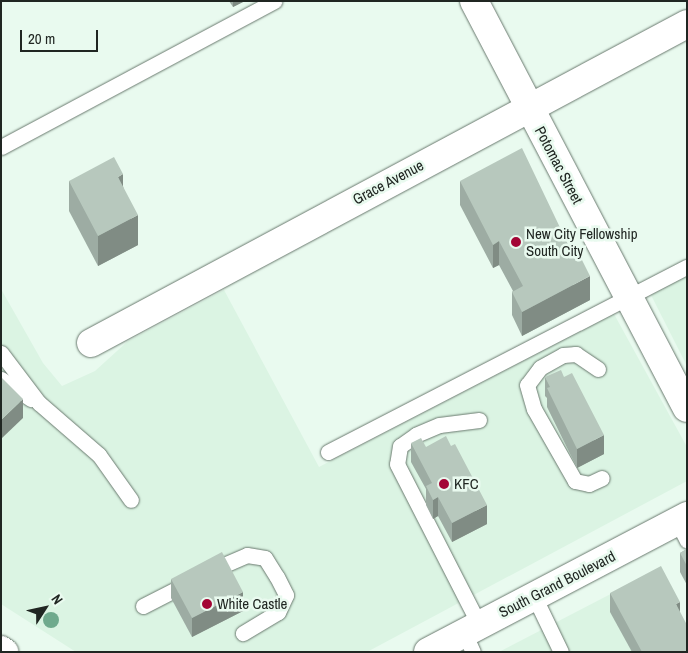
<!DOCTYPE html>
<style>
body{margin:0}
#map{position:relative;width:688px;height:653px;overflow:hidden;background:#e9faef;font-family:"Archivo Narrow",sans-serif}
div>[style]{position:absolute}
[style*='--x']{left:calc(var(--x)*1px);top:calc(var(--y)*1px);width:calc(var(--w)*1px);rotate:calc(var(--a)*1deg)}
.built>*{inset:0;background:#dbf4e3}
.roads{filter:drop-shadow(0 0 1px #69796e) drop-shadow(0 0 1px #69796e)}
.lane>*{height:15px;margin:-7.5px;padding:0 7.5px;transform-origin:7.5px;border-radius:7.5px;background:#fff}
.street>*{height:28px;margin:-14px;padding:0 14px;transform-origin:14px;border-radius:14px;background:#fff}
.primary>*{height:28px;margin:-14px;padding:0 14px;transform-origin:14px;border-radius:14px;background:#fff}
.trees>*{width:16px;height:16px;margin:-8px;border-radius:50%;background:#6faa8d}
.wall>*{inset:0;background:#9daca3}
.shaded-wall>*{inset:0;background:#808c84}
.building>*{inset:0;background:#b7c8bd}
.dots>*{width:14px;height:14px;translate:-50% -50%;box-sizing:border-box;border:2px solid #e9faef;border-radius:50%}
span{translate:-50% -50%;white-space:nowrap;text-align:center;line-height:1.15;-webkit-text-stroke:5px #e9faef;paint-order:stroke}
.street-label{font-size:15px;color:#202622}
.poi-label{font-size:15px;color:#202622}
.left{translate:0 -50%;text-align:left}
.frame{position:absolute;inset:0;border:2px solid #202622;pointer-events:none}
.north{position:absolute;left:20px;top:583px;width:50px;height:50px;-webkit-text-stroke:4px #e9faef;paint-order:stroke;rotate:55deg;font-size:14px;font-weight:700;line-height:20px;text-align:center;color:#202622}
.north::after{content:'';display:block;margin:auto;width:18px;height:22px;background:#202622;clip-path:polygon(50% 0,100% 100%,50% 72%,0 100%)}
.scale{position:absolute;left:20px;top:30px;width:78px;height:22px;box-sizing:border-box;border:2px solid #202622;border-top:0;padding-left:6px;font-size:15px;line-height:18px;white-space:nowrap;color:#202622;-webkit-text-stroke:4px #e9faef;paint-order:stroke}
</style>
<div id="map">
<div class="built">
<div style="clip-path:polygon(687px 275px,687px 366px,651px 295px)"></div>
<div style="clip-path:polygon(1px 289px,43px 363px,62px 386px,95px 371px,128px 341px,224px 290px,319px 467px,614px 314px,687px 447px,687px 481px,367px 652px,76px 652px,1px 604px)"></div>
<div style="clip-path:polygon(655px 571px,687px 652px,499px 652px)"></div>
</div>
<div class="roads">
<div class="lane">
<div style="--x:1;--y:147;--w:310;--a:-28.1"></div>
<div style="--x:1;--y:353;--w:63;--a:52.8"></div>
<div style="--x:39;--y:403;--w:79;--a:40.9"></div>
<div style="--x:99;--y:455;--w:55;--a:54.6"></div>
<div style="--x:598;--y:369;--w:27;--a:-146"></div>
<div style="--x:576;--y:354;--w:13;--a:176"></div>
<div style="--x:563;--y:355;--w:26;--a:151"></div>
<div style="--x:540;--y:368;--w:21;--a:127"></div>
<div style="--x:527;--y:385;--w:25;--a:74"></div>
<div style="--x:534;--y:409;--w:83;--a:60.3"></div>
<div style="--x:575;--y:481;--w:14;--a:12"></div>
<div style="--x:589;--y:484;--w:14;--a:-25"></div>
<div style="--x:1;--y:379;--w:36;--a:34"></div>
<div style="--x:479;--y:420;--w:40;--a:172.9"></div>
<div style="--x:439;--y:425;--w:25;--a:157"></div>
<div style="--x:416;--y:435;--w:19;--a:145"></div>
<div style="--x:400;--y:446;--w:18;--a:99"></div>
<div style="--x:397;--y:464;--w:180;--a:62.9"></div>
<div style="--x:328;--y:452;--w:404;--a:-27.3"></div>
<div style="--x:677;--y:521;--w:22;--a:63"></div>
<div style="--x:210;--y:571;--w:40;--a:-23.4"></div>
<div style="--x:247;--y:555;--w:18;--a:9"></div>
<div style="--x:265;--y:558;--w:22;--a:58"></div>
<div style="--x:277;--y:577;--w:20;--a:63"></div>
<div style="--x:286;--y:595;--w:19;--a:115"></div>
<div style="--x:278;--y:612;--w:41;--a:149"></div>
<div style="--x:534;--y:596;--w:62;--a:64.3"></div>
<div style="--x:143;--y:606;--w:53;--a:-27.1"></div>
<div style="--x:464;--y:632;--w:22;--a:66"></div>
</div>
<div class="street">
<div style="--x:474;--y:1;--w:459;--a:62.4"></div>
<div style="--x:91;--y:343;--w:676;--a:-28.16"></div>
</div>
<div class="primary">
<div style="--x:1;--y:650;--w:4;--a:34"></div>
<div style="--x:428;--y:652;--w:293;--a:-27.7"></div>
</div>
</div>
<div class="trees">
<div style="left:51px;top:620px"></div>
</div>
<div class="wall">
<div style="clip-path:polygon(229px 1px,245px 1px,233px 7px)"></div>
<div style="clip-path:polygon(69px 181px,123px 186px,138px 245px,98px 266px,69px 211px)"></div>
<div style="clip-path:polygon(460px 181px,590px 300px,522px 336px,512px 315px,512px 292px,513px 291px,499px 265px,493px 268px,460px 205px)"></div>
<div style="clip-path:polygon(686px 301px,687px 301px,687px 326px,686px 325px)"></div>
<div style="clip-path:polygon(545px 377px,604px 454px,577px 468px,547px 407px,547px 398px,545px 396px)"></div>
<div style="clip-path:polygon(411px 443px,487px 524px,452px 542px,438px 516px,433px 519px,426px 505px,426px 489px,411px 462px)"></div>
<div style="clip-path:polygon(687px 549px,687px 585px,680px 572px,680px 553px)"></div>
<div style="clip-path:polygon(171px 579px,243px 611px,192px 637px,171px 598px)"></div>
<div style="clip-path:polygon(610px 593px,680px 613px,687px 652px,632px 652px,610px 612px)"></div>
</div>
<div class="shaded-wall">
<div style="clip-path:polygon(233px 1px,245px 1px,233px 7px)"></div>
<div style="clip-path:polygon(123px 174px,123px 204px,118px 177px)"></div>
<div style="clip-path:polygon(138px 215px,138px 245px,98px 266px,98px 236px)"></div>
<div style="clip-path:polygon(499px 241px,499px 265px,493px 268px,493px 245px)"></div>
<div style="clip-path:polygon(590px 276px,590px 300px,522px 336px,522px 312px)"></div>
<div style="clip-path:polygon(23px 399px,23px 418px,1px 439px,1px 420px)"></div>
<div style="clip-path:polygon(604px 435px,604px 454px,577px 468px,577px 449px)"></div>
<div style="clip-path:polygon(438px 497px,438px 516px,433px 519px,433px 500px)"></div>
<div style="clip-path:polygon(487px 505px,487px 524px,452px 542px,452px 523px)"></div>
<div style="clip-path:polygon(243px 592px,243px 611px,192px 637px,192px 618px)"></div>
<div style="clip-path:polygon(680px 602px,680px 621px,676px 604px)"></div>
</div>
<div class="building">
<div style="clip-path:polygon(522px 148px,576px 261px,581px 258px,590px 276px,522px 312px,512px 292px,523px 286px,499px 241px,493px 245px,460px 181px)"></div>
<div style="clip-path:polygon(114px 157px,123px 174px,118px 177px,138px 215px,98px 236px,69px 181px)"></div>
<div style="clip-path:polygon(561px 370px,564px 377px,572px 373px,604px 435px,577px 449px,547px 388px,550px 387px,545px 377px)"></div>
<div style="clip-path:polygon(1px 377px,23px 399px,1px 420px)"></div>
<div style="clip-path:polygon(446px 436px,451px 446px,455px 444px,487px 505px,452px 523px,438px 497px,433px 500px,426px 486px,432px 483px,411px 443px,421px 438px,426px 447px)"></div>
<div style="clip-path:polygon(687px 549px,687px 566px,680px 553px)"></div>
<div style="clip-path:polygon(222px 552px,243px 592px,192px 618px,171px 579px)"></div>
<div style="clip-path:polygon(661px 566px,680px 602px,676px 604px,687px 625px,687px 652px,642px 652px,610px 593px)"></div>
</div>
<div class="dots">
<div style="left:516px;top:242px;background:#a30535"></div>
<div style="left:444px;top:484px;background:#a30535"></div>
<div style="left:207px;top:604px;background:#a30535"></div>
</div>
<div class="street-label">
<span style="left:559px;top:165px;rotate:62deg">Potomac Street</span>
<span style="left:388px;top:182px;rotate:-28deg">Grace Avenue</span>
<span style="left:557px;top:584px;rotate:-27deg">South Grand Boulevard</span>
</div>
<div class="poi-label">
<span class="left" style="left:526px;top:242px">New City Fellowship<br>South City</span>
<span class="left" style="left:454px;top:484px">KFC</span>
<span class="left" style="left:217px;top:604px">White Castle</span>
</div>
<div class="frame"></div>
<div class="north">N</div>
<div class="scale">20 m</div>
</div>
